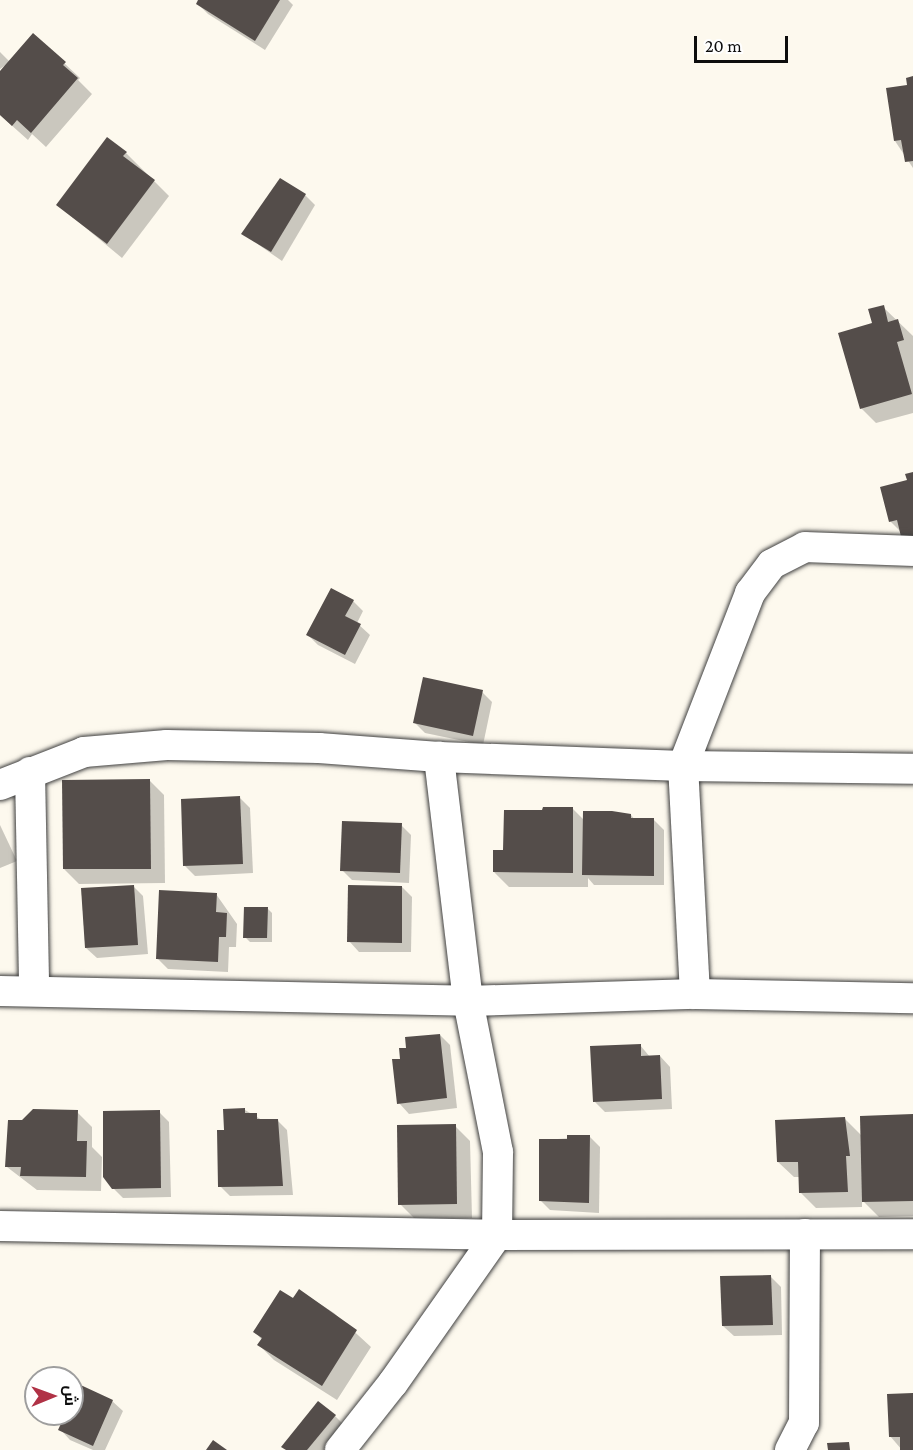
<!DOCTYPE html>
<meta charset="utf-8">
<style>
body{margin:0}
#map{position:relative;width:913px;height:1450px;overflow:hidden;background:#fdf9ee;font-family:"Crimson Pro",Cairo,serif}
div>[style]{position:absolute}
[style*='--x']{left:calc(var(--x)*1px);top:calc(var(--y)*1px);width:calc(var(--w)*1px);rotate:calc(var(--a)*1deg)}
.shadow>*{inset:0;background:#0003}
.building>*{inset:0;background:#544d4a}
.roads{filter:drop-shadow(0 0 2px #404040) drop-shadow(0 0 2px #404040)}
.street>*{height:30px;margin:-15px;padding:0 15px;transform-origin:15px;border-radius:15px;background:#fff}
span{translate:-50% -50%;white-space:nowrap;text-align:center;line-height:1.15;-webkit-text-stroke:6px #fff;paint-order:stroke}
.north{position:absolute;left:24px;top:1366px;width:60px;height:60px;box-sizing:border-box;background:#fff;border:2px solid #9e9e9e;border-radius:50%;rotate:89deg;font-size:16px;font-weight:700;line-height:24px;text-align:center;color:#0d0d0d}
.north::after{content:'';display:block;margin:auto;width:21px;height:27px;background:#b03246;clip-path:polygon(50% 0,100% 100%,50% 72%,0 100%)}
.scale{position:absolute;left:694px;top:36px;width:94px;height:27px;box-sizing:border-box;border:3px solid #0d0d0d;border-top:0;padding-left:8px;font-size:18px;line-height:21px;white-space:nowrap;color:#0d0d0d;-webkit-text-stroke:4px #fff;paint-order:stroke}
</style>
<div id="map">
<div class="shadow">
<div style="clip-path:polygon(200px 0,288px 0,293px 5px,265px 50px,208px 14px,198px 4px)"></div>
<div style="clip-path:polygon(34px 35px,80px 78px,78px 80px,92px 94px,46px 147px,32px 134px,28px 140px,0 115px,0 74px,10px 62px,0 69px,0 52px,10px 62px)"></div>
<div style="clip-path:polygon(913px 79px,913px 168px,895px 141px)"></div>
<div style="clip-path:polygon(126px 153px,169px 196px,122px 258px,58px 205px)"></div>
<div style="clip-path:polygon(305px 195px,315px 205px,282px 261px,243px 234px)"></div>
<div style="clip-path:polygon(883px 307px,913px 336px,913px 413px,876px 423px,861px 408px,874px 324px)"></div>
<div style="clip-path:polygon(913px 474px,902px 533px,890px 521px)"></div>
<div style="clip-path:polygon(353px 601px,363px 611px,357px 623px,370px 635px,355px 664px,318px 645px,308px 635px)"></div>
<div style="clip-path:polygon(482px 692px,492px 702px,483px 745px,425px 733px,415px 723px)"></div>
<div style="clip-path:polygon(149px 780px,164px 795px,165px 883px,79px 884px,64px 869px)"></div>
<div style="clip-path:polygon(240px 798px,250px 808px,253px 873px,195px 876px,185px 866px)"></div>
<div style="clip-path:polygon(573px 809px,584px 820px,631px 815px,635px 820px,654px 820px,664px 830px,664px 885px,594px 885px,588px 878px,588px 887px,509px 887px,494px 872px,505px 852px)"></div>
<div style="clip-path:polygon(0 825px,17px 861px,0 868px)"></div>
<div style="clip-path:polygon(401px 825px,411px 835px,409px 883px,352px 880px,342px 870px)"></div>
<div style="clip-path:polygon(133px 886px,143px 896px,148px 954px,97px 958px,86px 948px)"></div>
<div style="clip-path:polygon(402px 887px,412px 897px,411px 952px,359px 952px,349px 941px)"></div>
<div style="clip-path:polygon(216px 894px,237px 924px,236px 947px,229px 947px,228px 972px,168px 969px,158px 959px)"></div>
<div style="clip-path:polygon(267px 908px,272px 913px,272px 942px,250px 942px,245px 937px)"></div>
<div style="clip-path:polygon(440px 1035px,450px 1045px,457px 1108px,409px 1114px,399px 1103px,402px 1060px,407px 1049px)"></div>
<div style="clip-path:polygon(640px 1045px,650px 1057px,660px 1056px,670px 1067px,672px 1109px,605px 1112px,595px 1102px)"></div>
<div style="clip-path:polygon(245px 1110px,262px 1120px,277px 1120px,287px 1130px,293px 1195px,230px 1196px,220px 1186px,225px 1131px)"></div>
<div style="clip-path:polygon(77px 1112px,92px 1127px,92px 1147px,102px 1157px,101px 1191px,37px 1190px,7px 1167px,22px 1121px)"></div>
<div style="clip-path:polygon(159px 1112px,169px 1122px,171px 1197px,123px 1198px,113px 1188px)"></div>
<div style="clip-path:polygon(913px 1116px,913px 1216px,879px 1217px,862px 1200px,862px 1207px,816px 1208px,801px 1193px,800px 1177px,794px 1177px,778px 1162px,845px 1119px,862px 1136px)"></div>
<div style="clip-path:polygon(455px 1126px,470px 1141px,472px 1218px,415px 1219px,400px 1204px)"></div>
<div style="clip-path:polygon(590px 1137px,600px 1147px,599px 1213px,550px 1210px,540px 1200px,541px 1140px)"></div>
<div style="clip-path:polygon(771px 1277px,781px 1287px,782px 1335px,734px 1336px,723px 1326px)"></div>
<div style="clip-path:polygon(300px 1291px,334px 1313px,371px 1347px,337px 1400px,274px 1360px,259px 1345px,262px 1340px,255px 1332px)"></div>
<div style="clip-path:polygon(72px 1382px,112px 1401px,123px 1411px,105px 1450px,93px 1450px,70px 1440px,60px 1429px,64px 1421px,53px 1414px,72px 1414px)"></div>
<div style="clip-path:polygon(913px 1394px,913px 1450px,902px 1450px,890px 1436px)"></div>
<div style="clip-path:polygon(335px 1416px,345px 1426px,325px 1450px,287px 1450px)"></div>
</div>
<div class="building">
<div style="clip-path:polygon(198px 0,280px 0,255px 41px,196px 4px)"></div>
<div style="clip-path:polygon(33px 33px,66px 62px,63px 65px,78px 78px,31px 133px,17px 120px,12px 126px,0 115px,0 71px)"></div>
<div style="clip-path:polygon(913px 76px,913px 161px,905px 162px,901px 140px,894px 141px,886px 88px,907px 85px,906px 78px)"></div>
<div style="clip-path:polygon(107px 137px,127px 152px,123px 156px,155px 180px,107px 244px,56px 205px)"></div>
<div style="clip-path:polygon(280px 178px,306px 194px,271px 252px,241px 234px)"></div>
<div style="clip-path:polygon(884px 305px,888px 322px,898px 319px,904px 340px,897px 342px,912px 394px,860px 409px,838px 333px,872px 323px,868px 309px)"></div>
<div style="clip-path:polygon(913px 472px,913px 542px,903px 545px,897px 520px,889px 522px,880px 487px,907px 480px,905px 474px)"></div>
<div style="clip-path:polygon(331px 588px,354px 600px,345px 616px,361px 624px,345px 655px,306px 635px)"></div>
<div style="clip-path:polygon(423px 677px,483px 690px,473px 736px,413px 723px)"></div>
<div style="clip-path:polygon(150px 779px,151px 869px,63px 869px,62px 780px)"></div>
<div style="clip-path:polygon(240px 796px,243px 864px,183px 866px,181px 799px)"></div>
<div style="clip-path:polygon(543px 807px,573px 807px,573px 873px,493px 872px,493px 850px,503px 850px,504px 810px,542px 810px)"></div>
<div style="clip-path:polygon(583px 811px,612px 811px,631px 814px,631px 818px,654px 818px,654px 876px,582px 875px)"></div>
<div style="clip-path:polygon(342px 821px,402px 823px,400px 873px,340px 871px)"></div>
<div style="clip-path:polygon(134px 885px,138px 945px,85px 948px,81px 888px)"></div>
<div style="clip-path:polygon(348px 885px,402px 886px,402px 943px,347px 942px)"></div>
<div style="clip-path:polygon(159px 890px,217px 893px,216px 912px,227px 913px,226px 937px,219px 937px,218px 962px,156px 959px)"></div>
<div style="clip-path:polygon(244px 907px,268px 907px,267px 938px,243px 938px)"></div>
<div style="clip-path:polygon(440px 1034px,447px 1098px,397px 1104px,392px 1059px,400px 1059px,399px 1048px,406px 1048px,405px 1037px)"></div>
<div style="clip-path:polygon(641px 1044px,641px 1056px,660px 1055px,662px 1099px,593px 1102px,590px 1046px)"></div>
<div style="clip-path:polygon(245px 1108px,245px 1113px,257px 1113px,257px 1119px,278px 1119px,283px 1186px,218px 1187px,217px 1130px,224px 1130px,223px 1109px)"></div>
<div style="clip-path:polygon(33px 1109px,78px 1110px,77px 1141px,87px 1141px,86px 1177px,20px 1176px,21px 1167px,5px 1167px,8px 1120px,22px 1120px)"></div>
<div style="clip-path:polygon(160px 1110px,161px 1188px,112px 1189px,103px 1177px,103px 1111px)"></div>
<div style="clip-path:polygon(913px 1114px,913px 1201px,862px 1202px,860px 1116px)"></div>
<div style="clip-path:polygon(845px 1117px,850px 1156px,846px 1156px,848px 1192px,799px 1193px,798px 1162px,777px 1162px,775px 1120px)"></div>
<div style="clip-path:polygon(456px 1124px,457px 1204px,398px 1205px,397px 1125px)"></div>
<div style="clip-path:polygon(567px 1135px,590px 1135px,589px 1203px,539px 1201px,539px 1139px,567px 1139px)"></div>
<div style="clip-path:polygon(771px 1275px,773px 1325px,722px 1326px,720px 1276px)"></div>
<div style="clip-path:polygon(299px 1289px,357px 1330px,322px 1386px,257px 1345px,262px 1338px,253px 1332px,280px 1290px,293px 1298px)"></div>
<div style="clip-path:polygon(72px 1381px,113px 1400px,93px 1446px,58px 1430px,64px 1417px,58px 1414px,72px 1414px)"></div>
<div style="clip-path:polygon(913px 1393px,913px 1450px,900px 1450px,900px 1437px,889px 1437px,887px 1394px)"></div>
<div style="clip-path:polygon(318px 1401px,336px 1415px,307px 1450px,286px 1450px,281px 1447px)"></div>
<div style="clip-path:polygon(213px 1440px,227px 1450px,206px 1450px)"></div>
<div style="clip-path:polygon(849px 1442px,850px 1450px,828px 1450px,827px 1443px)"></div>
</div>
<div class="roads">
<div class="street">
<div style="--x:30;--y:772;--w:218;--a:88.9"></div>
<div style="--x:0;--y:785;--w:90;--a:-21.4"></div>
<div style="--x:84;--y:752;--w:83;--a:-4.8"></div>
<div style="--x:167;--y:745;--w:152;--a:1.1"></div>
<div style="--x:319;--y:748;--w:120;--a:4.3"></div>
<div style="--x:439;--y:757;--w:244;--a:2.1"></div>
<div style="--x:683;--y:766;--w:230;--a:0.7"></div>
<div style="--x:0;--y:991;--w:468;--a:1.2"></div>
<div style="--x:468;--y:1001;--w:227;--a:-1.8"></div>
<div style="--x:695;--y:994;--w:218;--a:1.1"></div>
<div style="--x:695;--y:994;--w:228;--a:-93"></div>
<div style="--x:683;--y:766;--w:186;--a:-68.8"></div>
<div style="--x:750;--y:593;--w:36;--a:-53"></div>
<div style="--x:772;--y:564;--w:37;--a:-27"></div>
<div style="--x:805;--y:547;--w:108;--a:2.1"></div>
<div style="--x:0;--y:1226;--w:497;--a:1"></div>
<div style="--x:497;--y:1235;--w:416;--a:-0.1"></div>
<div style="--x:340;--y:1450;--w:85;--a:-51.7"></div>
<div style="--x:393;--y:1383;--w:181;--a:-54.9"></div>
<div style="--x:497;--y:1235;--w:83;--a:-89.3"></div>
<div style="--x:498;--y:1152;--w:154;--a:-101.2"></div>
<div style="--x:468;--y:1001;--w:246;--a:-96.8"></div>
<div style="--x:790;--y:1450;--w:30;--a:-63"></div>
<div style="--x:804;--y:1423;--w:189;--a:-89.7"></div>
</div>
</div>
<div class="north">ش</div>
<div class="scale">20 m</div>
</div>
